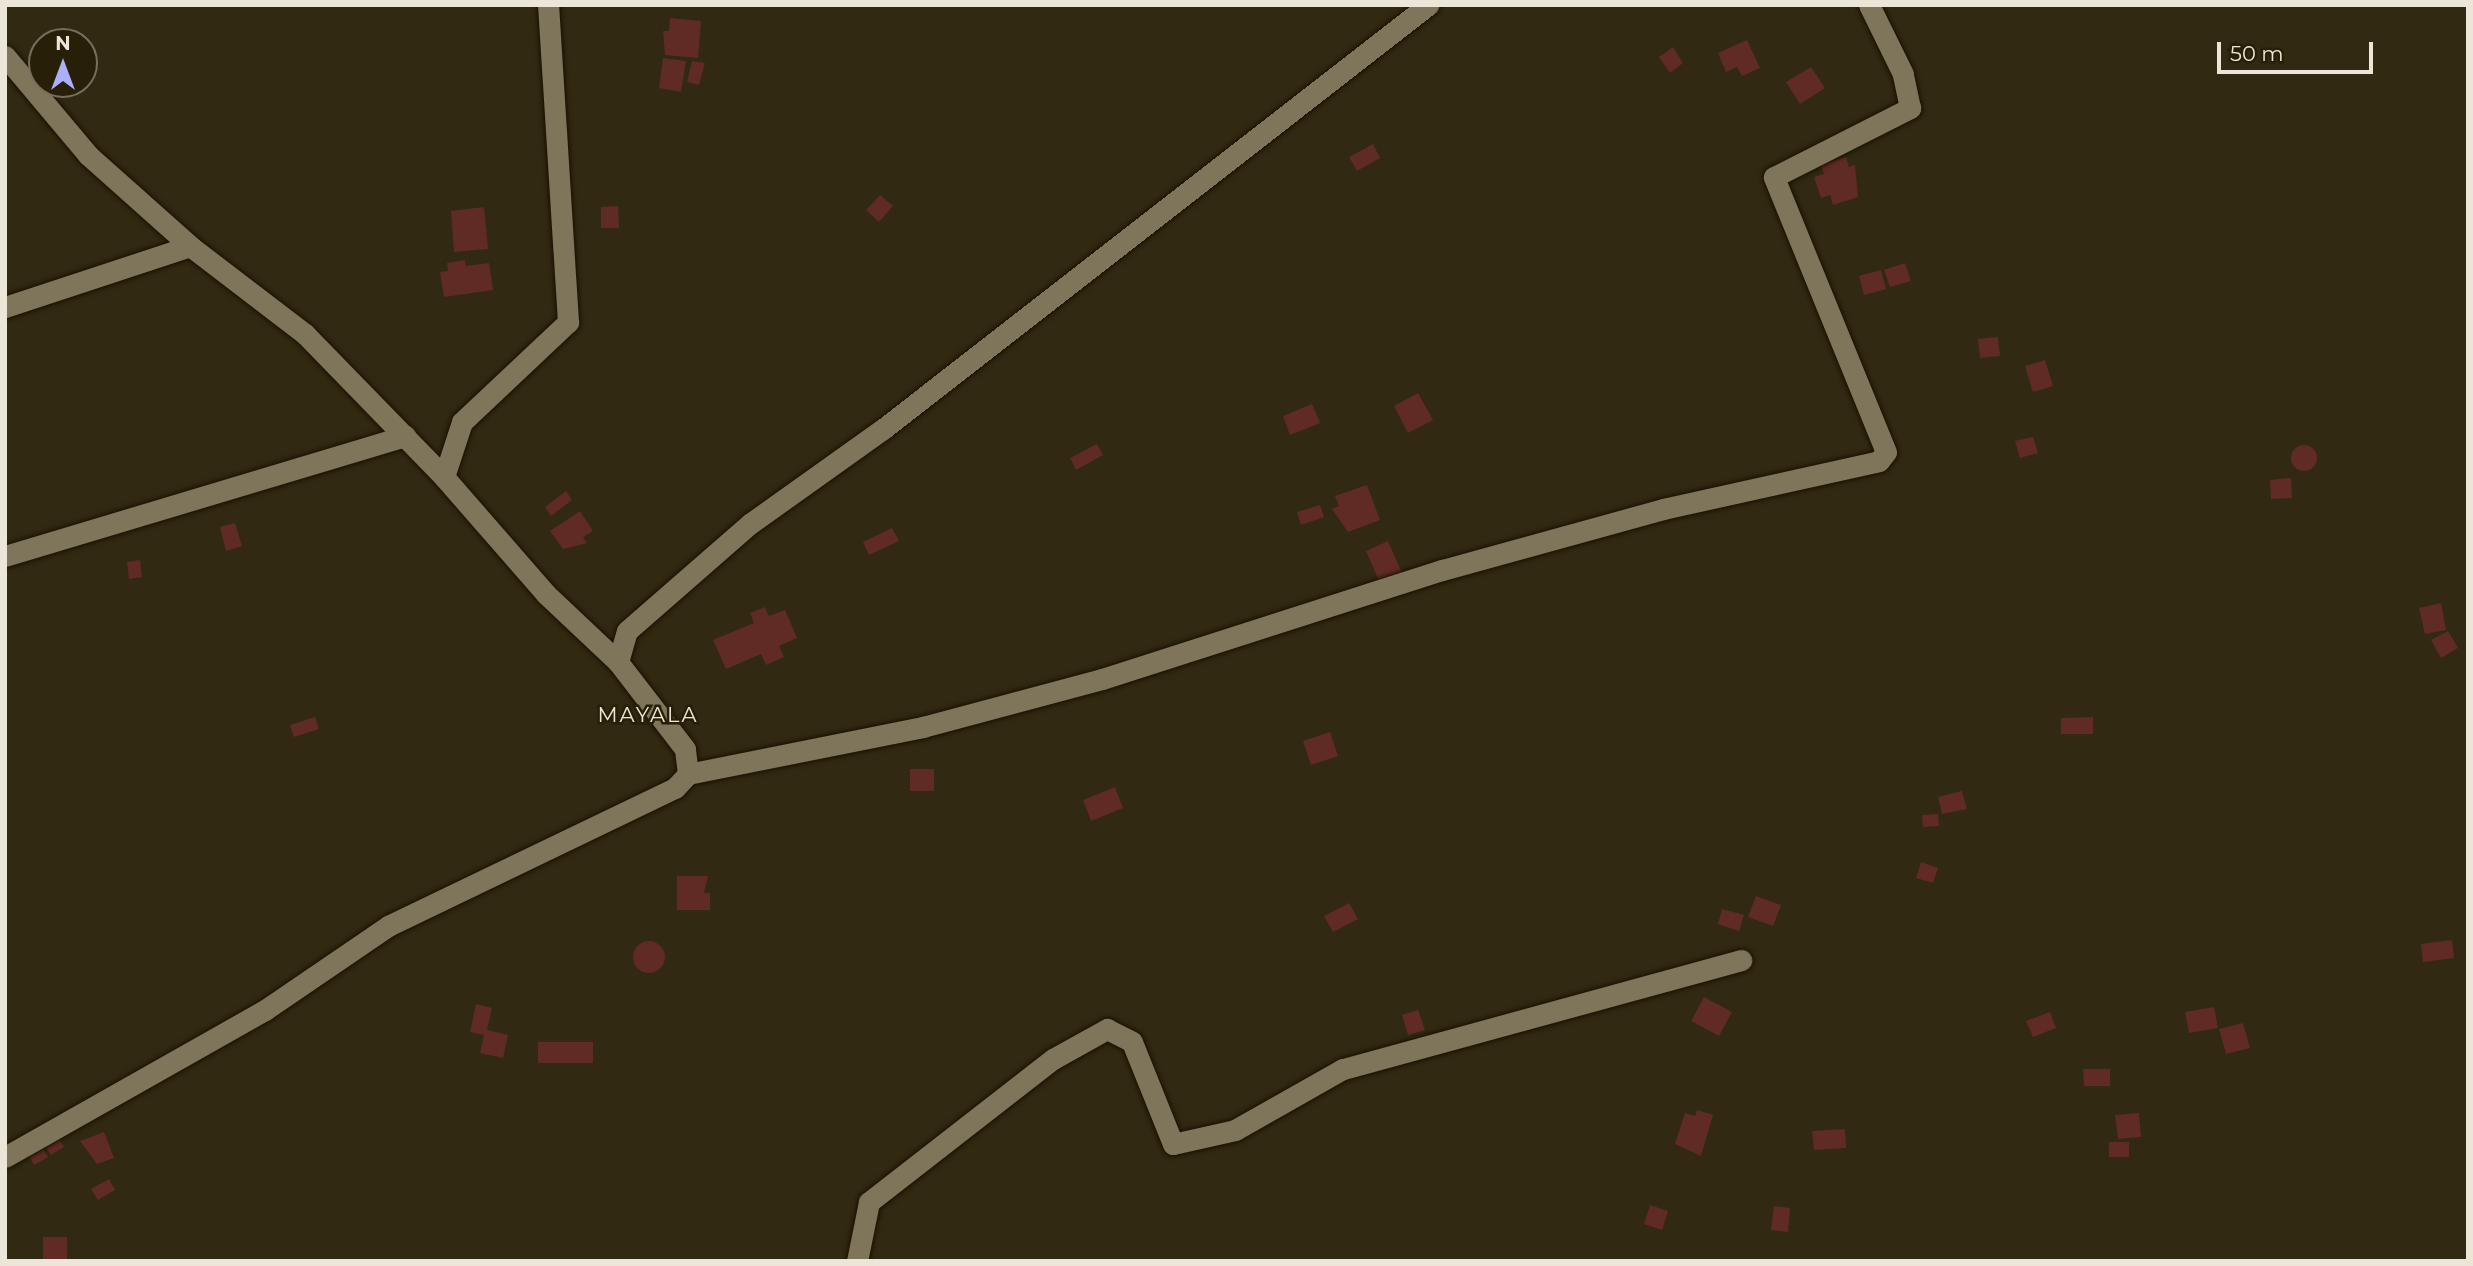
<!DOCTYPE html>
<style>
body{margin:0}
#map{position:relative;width:2473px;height:1266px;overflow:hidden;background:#312911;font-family:Montserrat,sans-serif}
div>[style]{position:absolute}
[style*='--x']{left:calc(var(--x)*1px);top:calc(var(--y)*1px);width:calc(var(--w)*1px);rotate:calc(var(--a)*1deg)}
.building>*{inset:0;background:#602b24}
.round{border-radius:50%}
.roads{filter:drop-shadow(0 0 2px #191100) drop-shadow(0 0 2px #191100)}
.street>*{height:21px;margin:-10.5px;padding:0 10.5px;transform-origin:10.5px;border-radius:10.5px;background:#7e755b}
span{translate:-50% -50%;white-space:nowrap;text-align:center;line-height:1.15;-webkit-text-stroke:5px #271f07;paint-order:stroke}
.quarter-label{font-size:21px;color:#ebe6d8;letter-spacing:2px}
.frame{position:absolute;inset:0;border:7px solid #ebe6d8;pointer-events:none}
.north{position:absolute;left:28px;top:28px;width:70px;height:70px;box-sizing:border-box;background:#271f07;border:2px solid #756f5b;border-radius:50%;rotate:0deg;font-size:19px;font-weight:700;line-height:28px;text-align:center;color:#ebe6d8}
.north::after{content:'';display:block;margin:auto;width:24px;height:32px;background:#aab0fb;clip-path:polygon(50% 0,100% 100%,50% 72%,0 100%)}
.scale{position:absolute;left:2217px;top:42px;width:156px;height:32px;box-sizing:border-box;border:4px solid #ebe6d8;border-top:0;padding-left:9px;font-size:21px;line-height:24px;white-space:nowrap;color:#ebe6d8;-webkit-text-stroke:5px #271f07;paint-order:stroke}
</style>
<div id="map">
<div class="building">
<div style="clip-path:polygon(670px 18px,701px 21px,698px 58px,665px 55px,663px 31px,669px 31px)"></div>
<div style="clip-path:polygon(1747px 40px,1760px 68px,1742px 76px,1737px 67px,1726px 72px,1718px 53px)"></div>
<div style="clip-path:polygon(1673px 47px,1683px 63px,1670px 73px,1659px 57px)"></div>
<div style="clip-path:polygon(663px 58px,686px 61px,681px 92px,659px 88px)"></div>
<div style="clip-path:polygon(692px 61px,705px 63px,699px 85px,687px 82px)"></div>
<div style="clip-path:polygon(1811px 67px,1825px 88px,1800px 104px,1786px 82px)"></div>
<div style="clip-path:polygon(1373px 144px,1380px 158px,1357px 171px,1349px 157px)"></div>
<div style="clip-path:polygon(1846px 157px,1849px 167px,1855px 165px,1858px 197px,1833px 205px,1830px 195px,1821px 198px,1814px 177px,1824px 174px,1821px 165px)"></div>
<div style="clip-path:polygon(880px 195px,893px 206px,879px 222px,866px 210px)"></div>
<div style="clip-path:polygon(618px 206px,619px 228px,601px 228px,601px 207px)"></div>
<div style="clip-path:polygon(484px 207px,488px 249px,454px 252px,451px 211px)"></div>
<div style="clip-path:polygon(465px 260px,466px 266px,489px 263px,493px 290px,444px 297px,440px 272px,448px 271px,447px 263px)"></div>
<div style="clip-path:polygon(1905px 263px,1911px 281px,1890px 287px,1884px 270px)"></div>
<div style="clip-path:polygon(1881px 270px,1886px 289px,1864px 295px,1859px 276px)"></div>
<div style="clip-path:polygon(1998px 337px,2000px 356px,1980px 358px,1978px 339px)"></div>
<div style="clip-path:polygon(2045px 360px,2053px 386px,2033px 392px,2025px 366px)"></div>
<div style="clip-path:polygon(1418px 393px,1433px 420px,1408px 433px,1394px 406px)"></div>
<div style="clip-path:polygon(1312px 404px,1320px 423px,1290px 435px,1283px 416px)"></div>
<div style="clip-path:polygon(2033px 437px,2038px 453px,2020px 458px,2015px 441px)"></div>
<div style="clip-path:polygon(1097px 444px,1103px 455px,1076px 470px,1070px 458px)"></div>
<div class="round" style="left:2291px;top:445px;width:26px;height:26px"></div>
<div style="clip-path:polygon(2291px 478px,2292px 498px,2271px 499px,2270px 480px)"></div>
<div style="clip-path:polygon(1367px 485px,1380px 520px,1348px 532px,1332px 509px,1339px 506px,1335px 496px)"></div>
<div style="clip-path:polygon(566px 491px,572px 500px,551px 516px,545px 507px)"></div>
<div style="clip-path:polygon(1320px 505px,1324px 517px,1301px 525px,1297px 512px)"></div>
<div style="clip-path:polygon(580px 511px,593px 531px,583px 537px,587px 543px,563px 549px,550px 531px)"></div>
<div style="clip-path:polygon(235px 523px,242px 546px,226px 551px,220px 527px)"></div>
<div style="clip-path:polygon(892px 528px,899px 541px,869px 555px,863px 542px)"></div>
<div style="clip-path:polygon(1388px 541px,1402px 573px,1380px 583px,1366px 551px)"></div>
<div style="clip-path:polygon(140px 560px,142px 577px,129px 579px,127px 562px)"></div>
<div style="clip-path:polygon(2441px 603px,2446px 630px,2425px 634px,2419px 608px)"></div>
<div style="clip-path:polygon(765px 607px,769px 616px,785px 610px,797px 638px,779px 646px,784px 657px,766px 665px,761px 654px,726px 669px,713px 640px,754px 623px,750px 613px)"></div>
<div style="clip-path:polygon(2448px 631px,2458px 648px,2441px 658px,2431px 640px)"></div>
<div style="clip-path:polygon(315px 717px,319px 729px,294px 737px,290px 725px)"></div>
<div style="clip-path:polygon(2093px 717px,2093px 734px,2061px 734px,2061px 718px)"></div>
<div style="clip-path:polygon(1330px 732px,1338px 756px,1311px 765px,1303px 741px)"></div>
<div style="clip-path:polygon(910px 769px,934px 769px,934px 791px,910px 791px)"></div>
<div style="clip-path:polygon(1115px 787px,1123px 808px,1091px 821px,1083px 800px)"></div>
<div style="clip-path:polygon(1962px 791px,1967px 809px,1942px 814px,1938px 797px)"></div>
<div style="clip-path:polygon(1938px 814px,1939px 826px,1923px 827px,1922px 815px)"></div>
<div style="clip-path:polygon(1921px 862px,1938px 868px,1933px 883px,1916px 878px)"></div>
<div style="clip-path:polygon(677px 876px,708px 876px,704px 893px,710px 893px,710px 910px,677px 910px)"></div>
<div style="clip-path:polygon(1756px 896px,1781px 905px,1773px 926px,1748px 917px)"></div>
<div style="clip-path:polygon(1349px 903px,1358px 919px,1333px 932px,1324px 916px)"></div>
<div style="clip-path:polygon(1722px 909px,1744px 915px,1739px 931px,1718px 924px)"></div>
<div style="clip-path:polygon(2452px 940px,2454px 958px,2423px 962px,2421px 944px)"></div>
<div class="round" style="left:633px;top:941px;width:32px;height:32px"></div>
<div style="clip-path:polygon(1704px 997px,1732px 1012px,1719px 1036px,1691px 1021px)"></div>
<div style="clip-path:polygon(476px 1004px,492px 1008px,487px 1030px,508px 1035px,503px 1058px,480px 1053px,484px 1035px,470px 1032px)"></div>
<div style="clip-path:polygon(2214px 1007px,2218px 1028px,2189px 1033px,2185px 1012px)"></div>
<div style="clip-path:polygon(1418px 1010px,1425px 1030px,1408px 1035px,1402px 1015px)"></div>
<div style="clip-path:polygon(2050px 1012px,2056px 1028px,2033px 1037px,2026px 1021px)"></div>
<div style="clip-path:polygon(2243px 1023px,2250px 1048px,2226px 1054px,2219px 1029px)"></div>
<div style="clip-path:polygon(538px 1042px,593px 1042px,593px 1063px,538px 1063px)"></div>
<div style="clip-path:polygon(2083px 1069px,2110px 1069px,2110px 1086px,2084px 1086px)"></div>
<div style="clip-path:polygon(1697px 1110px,1713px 1115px,1701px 1156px,1675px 1144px,1685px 1113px,1695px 1116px)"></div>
<div style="clip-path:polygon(2139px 1113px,2141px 1137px,2118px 1139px,2115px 1115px)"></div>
<div style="clip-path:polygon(1845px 1129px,1846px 1148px,1814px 1150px,1812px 1131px)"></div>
<div style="clip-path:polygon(104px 1132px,114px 1158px,97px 1164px,80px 1141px)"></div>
<div style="clip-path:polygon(58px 1137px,64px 1147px,51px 1155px,44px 1145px)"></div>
<div style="clip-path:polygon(2109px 1142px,2129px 1142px,2129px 1157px,2109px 1157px)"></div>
<div style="clip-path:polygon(41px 1146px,48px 1157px,34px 1165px,28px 1155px)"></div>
<div style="clip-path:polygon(109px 1179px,115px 1190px,98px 1200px,91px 1189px)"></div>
<div style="clip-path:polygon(1650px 1205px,1668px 1211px,1662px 1230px,1644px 1224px)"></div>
<div style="clip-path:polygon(1774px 1206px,1790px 1208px,1788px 1232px,1771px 1230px)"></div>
<div style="clip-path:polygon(43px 1237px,67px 1237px,67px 1259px,43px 1260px)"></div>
</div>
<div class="roads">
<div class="street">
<div style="--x:5;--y:56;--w:129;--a:50"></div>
<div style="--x:88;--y:155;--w:137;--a:41.7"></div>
<div style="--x:190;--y:246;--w:145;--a:37.4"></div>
<div style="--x:305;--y:334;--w:199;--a:45.8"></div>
<div style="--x:444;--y:477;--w:155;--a:48.9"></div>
<div style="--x:546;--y:594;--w:99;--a:43.4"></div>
<div style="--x:5;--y:307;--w:195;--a:-18.2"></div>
<div style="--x:444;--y:477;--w:58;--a:-71.9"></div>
<div style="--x:462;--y:422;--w:146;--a:-43.3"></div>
<div style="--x:568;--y:322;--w:318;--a:-93.6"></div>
<div style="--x:5;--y:556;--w:418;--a:-16.7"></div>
<div style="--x:688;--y:774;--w:240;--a:-11.3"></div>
<div style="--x:923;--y:727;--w:185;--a:-15"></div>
<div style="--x:1102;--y:679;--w:357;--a:-17.8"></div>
<div style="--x:1442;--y:570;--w:229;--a:-15.4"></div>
<div style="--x:1663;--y:509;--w:221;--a:-12.5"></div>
<div style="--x:1879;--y:461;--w:11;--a:-52"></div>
<div style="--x:1886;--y:452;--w:297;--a:-112.2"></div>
<div style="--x:1774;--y:177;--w:153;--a:-26.9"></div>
<div style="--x:1910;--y:108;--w:35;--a:-102"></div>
<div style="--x:1903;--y:74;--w:77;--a:-116.2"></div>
<div style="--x:5;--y:1157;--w:299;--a:-29.5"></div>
<div style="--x:265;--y:1010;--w:149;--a:-34.3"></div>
<div style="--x:388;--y:926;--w:318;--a:-25.7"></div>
<div style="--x:675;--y:788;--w:19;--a:-47"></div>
<div style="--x:688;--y:774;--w:25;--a:-97"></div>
<div style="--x:685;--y:749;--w:110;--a:-127.6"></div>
<div style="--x:618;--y:662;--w:32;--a:-74"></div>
<div style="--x:627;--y:631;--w:164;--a:-41.1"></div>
<div style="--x:751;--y:523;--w:162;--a:-35.5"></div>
<div style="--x:883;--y:429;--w:691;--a:-37.88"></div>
<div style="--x:857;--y:1261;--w:60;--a:-78.5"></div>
<div style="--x:869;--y:1202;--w:233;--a:-37.9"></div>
<div style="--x:1053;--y:1059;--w:62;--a:-29.1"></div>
<div style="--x:1107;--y:1029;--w:28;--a:27"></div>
<div style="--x:1132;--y:1042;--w:110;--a:68.1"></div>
<div style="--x:1173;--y:1144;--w:64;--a:-12.7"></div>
<div style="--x:1235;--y:1130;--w:124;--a:-29.5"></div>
<div style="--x:1343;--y:1069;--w:413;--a:-15.3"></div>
</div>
</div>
<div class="quarter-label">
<span style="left:648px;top:715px">MAYALA</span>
</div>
<div class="frame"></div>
<div class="north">N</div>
<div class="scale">50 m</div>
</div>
